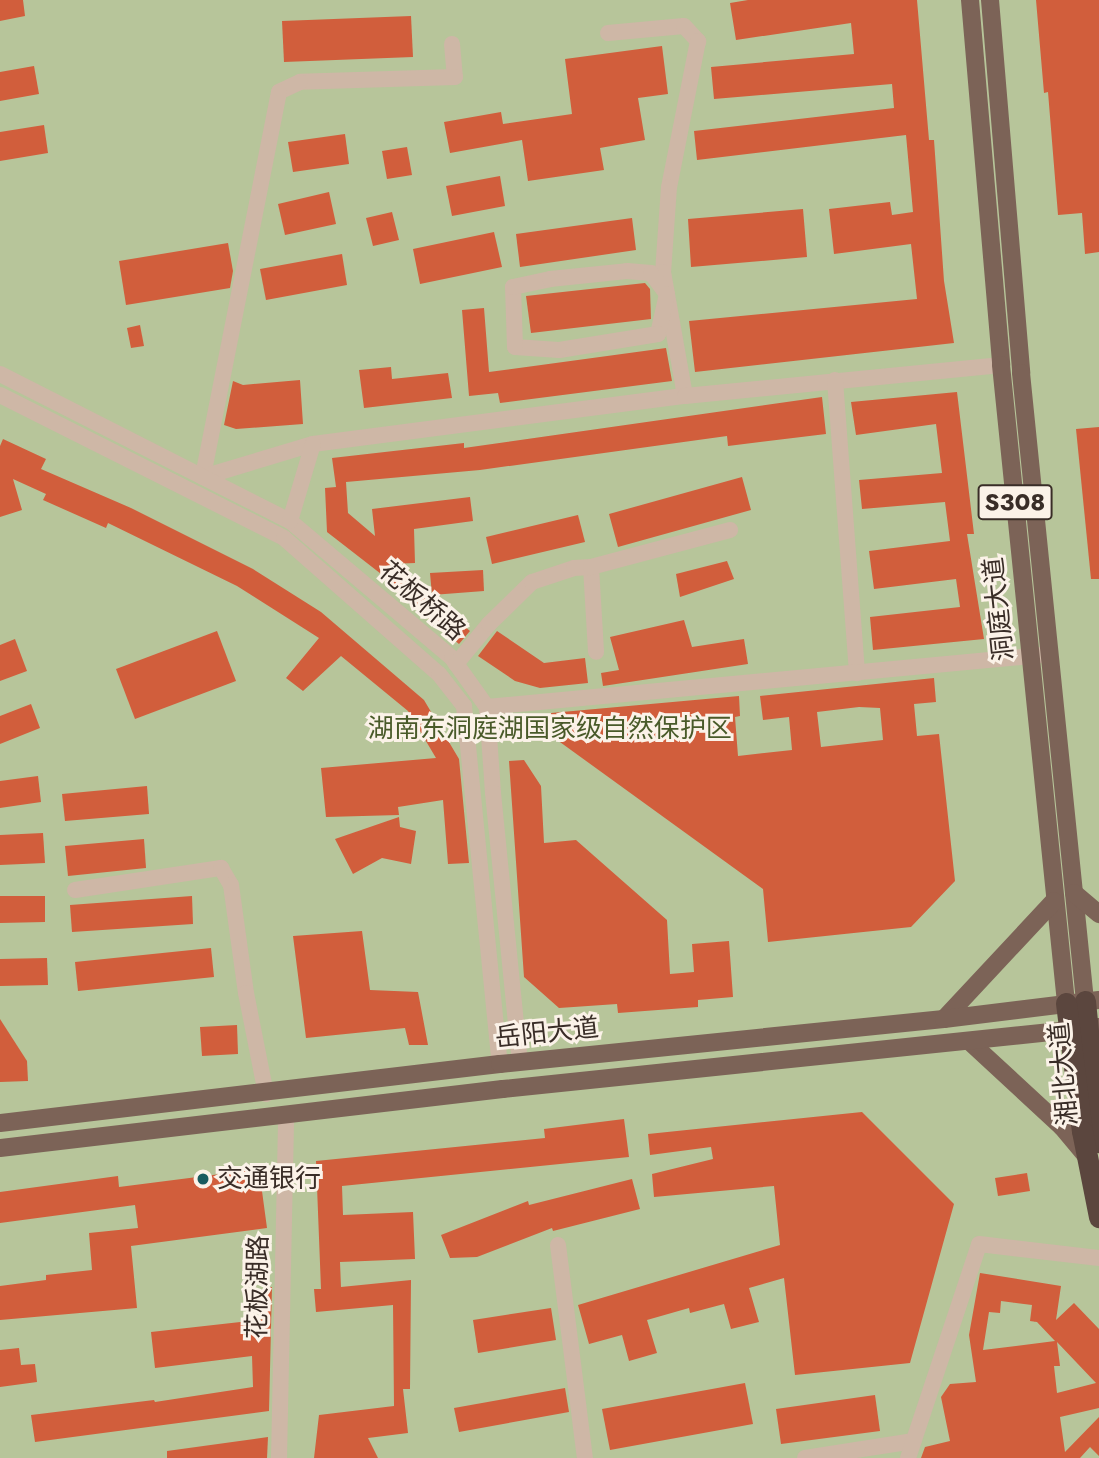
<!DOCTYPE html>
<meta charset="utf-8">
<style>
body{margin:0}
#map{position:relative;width:1099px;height:1458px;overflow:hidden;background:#f4e8db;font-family:Jost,"Noto Sans SC",sans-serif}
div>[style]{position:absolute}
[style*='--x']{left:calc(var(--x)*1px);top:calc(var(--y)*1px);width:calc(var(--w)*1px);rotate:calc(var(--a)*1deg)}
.green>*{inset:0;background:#b7c59a}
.building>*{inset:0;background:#d15e3c}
.minor>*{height:16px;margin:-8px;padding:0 8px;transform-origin:8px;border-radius:8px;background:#ceb7a6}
.major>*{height:18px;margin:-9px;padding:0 9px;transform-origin:9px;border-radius:9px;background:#7c6357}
.highway>*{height:21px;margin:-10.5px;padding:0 10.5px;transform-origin:10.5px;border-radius:10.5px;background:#5b463e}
.dots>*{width:19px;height:19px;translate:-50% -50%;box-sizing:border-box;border:4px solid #fbf2e8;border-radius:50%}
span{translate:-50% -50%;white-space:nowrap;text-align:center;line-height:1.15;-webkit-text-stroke:6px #fbf2e8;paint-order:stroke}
.shield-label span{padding:2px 5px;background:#fbf2e8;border:2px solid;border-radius:5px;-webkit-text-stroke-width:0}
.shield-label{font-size:24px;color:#392d27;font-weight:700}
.street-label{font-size:26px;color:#392d27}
.park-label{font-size:26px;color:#495a29}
.poi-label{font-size:26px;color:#392d27}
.left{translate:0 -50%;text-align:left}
</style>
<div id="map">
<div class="green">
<div style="clip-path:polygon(0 0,1099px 0,1099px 1458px,0 1458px)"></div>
</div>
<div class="building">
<div style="clip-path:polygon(0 0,23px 0,25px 16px,0 21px)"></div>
<div style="clip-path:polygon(748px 0,917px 0,929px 140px,934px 140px,944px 281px,954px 343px,695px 372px,689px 321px,917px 299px,911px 244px,834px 254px,829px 209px,890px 202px,892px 215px,913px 212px,906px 135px,697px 160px,694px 131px,894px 108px,892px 84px,714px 99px,711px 67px,854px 54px,851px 23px,736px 40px,730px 3px)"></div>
<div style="clip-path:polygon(1036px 0,1099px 0,1099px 252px,1085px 254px,1082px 213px,1058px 215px,1048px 92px,1044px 93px)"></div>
<div style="clip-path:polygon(411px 16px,413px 57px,284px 62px,282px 21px)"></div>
<div style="clip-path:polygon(662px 46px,668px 94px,638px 98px,645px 140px,600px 148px,604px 170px,528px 181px,522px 140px,450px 153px,444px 122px,501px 112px,503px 124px,572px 114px,565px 59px)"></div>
<div style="clip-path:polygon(34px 66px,39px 94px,0 101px,0 72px)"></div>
<div style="clip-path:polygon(44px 125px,48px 153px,0 161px,0 132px)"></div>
<div style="clip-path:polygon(345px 134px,349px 164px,293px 172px,288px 142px)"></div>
<div style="clip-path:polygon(407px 147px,412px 175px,387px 179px,382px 151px)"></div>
<div style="clip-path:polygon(500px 176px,505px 206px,452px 216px,446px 186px)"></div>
<div style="clip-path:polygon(329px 192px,336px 224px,285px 235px,278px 204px)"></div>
<div style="clip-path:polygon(803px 209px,807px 257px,691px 267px,688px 219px)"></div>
<div style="clip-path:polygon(392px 212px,399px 240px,373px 246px,366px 218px)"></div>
<div style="clip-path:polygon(632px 218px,636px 250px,520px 267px,516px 234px)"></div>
<div style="clip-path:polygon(494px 232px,502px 267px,420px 284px,413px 249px)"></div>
<div style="clip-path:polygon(228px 243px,233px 271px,230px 288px,126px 305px,119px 261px)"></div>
<div style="clip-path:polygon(342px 254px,347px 285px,266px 300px,260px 269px)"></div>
<div style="clip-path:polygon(645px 283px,650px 289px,651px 319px,531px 333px,526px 296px)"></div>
<div style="clip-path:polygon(484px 308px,489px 372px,666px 348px,672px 381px,500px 403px,498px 393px,469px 396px,462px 310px)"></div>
<div style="clip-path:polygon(140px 325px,144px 346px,131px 348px,127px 328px)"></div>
<div style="clip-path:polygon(391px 367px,392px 379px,448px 373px,452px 398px,364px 408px,359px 370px)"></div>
<div style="clip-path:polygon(300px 380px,303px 424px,236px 429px,224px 425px,233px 381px,243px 385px)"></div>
<div style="clip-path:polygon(957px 392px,974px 534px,967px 534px,984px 639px,873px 650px,870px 617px,960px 607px,956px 579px,874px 589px,869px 551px,950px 541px,945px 502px,862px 509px,859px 480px,942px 473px,936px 424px,856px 435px,851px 402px)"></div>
<div style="clip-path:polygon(822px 397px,826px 434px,728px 446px,727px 436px,480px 470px,346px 482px,348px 513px,375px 536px,372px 509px,470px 497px,473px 521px,414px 529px,415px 563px,390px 564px,470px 631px,459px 644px,391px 587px,394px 584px,327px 532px,325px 488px,336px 487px,332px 458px,464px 443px,464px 448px)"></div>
<div style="clip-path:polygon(1099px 427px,1099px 579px,1091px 579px,1076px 429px)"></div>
<div style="clip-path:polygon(3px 439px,46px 459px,41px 469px,131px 508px,253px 569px,321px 612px,424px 700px,459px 759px,469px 863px,448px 864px,443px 800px,398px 807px,399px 815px,326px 817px,321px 768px,436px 758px,408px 711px,341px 656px,303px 691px,286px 678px,319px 638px,237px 586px,108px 523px,106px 528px,43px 500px,46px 494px,13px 479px,22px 510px,0 517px,0 446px)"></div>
<div style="clip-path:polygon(742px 477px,751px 510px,618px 547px,609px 514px)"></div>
<div style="clip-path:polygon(578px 515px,585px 542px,492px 564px,486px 537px)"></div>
<div style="clip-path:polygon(727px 561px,734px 579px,680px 597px,676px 574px)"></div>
<div style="clip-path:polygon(483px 570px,484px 591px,432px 595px,430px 573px)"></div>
<div style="clip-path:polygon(684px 620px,692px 647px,744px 639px,748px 664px,603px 686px,601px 673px,619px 670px,610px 637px)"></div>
<div style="clip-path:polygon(217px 631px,236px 681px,135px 719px,116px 669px)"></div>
<div style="clip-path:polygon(497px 631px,544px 663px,585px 658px,588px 683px,540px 688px,515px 681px,478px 656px)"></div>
<div style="clip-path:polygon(15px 639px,27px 671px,0 681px,0 645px)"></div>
<div style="clip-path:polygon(evenodd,934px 678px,936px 702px,914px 704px,917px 736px,939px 734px,955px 881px,911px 927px,768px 942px,763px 889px,553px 737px,551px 713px,739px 696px,740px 716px,735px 717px,738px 756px,792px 750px,789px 717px,763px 720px,760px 696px,934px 678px,859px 707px,880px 708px,883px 740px,821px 747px,817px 712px,859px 707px)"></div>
<div style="clip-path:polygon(31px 704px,40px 728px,0 744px,0 716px)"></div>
<div style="clip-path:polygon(524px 760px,541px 786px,544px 843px,576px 840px,667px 920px,670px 974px,694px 972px,692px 944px,729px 941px,733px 997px,698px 1000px,698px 1007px,618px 1013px,617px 1004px,559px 1008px,524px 977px,509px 761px)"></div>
<div style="clip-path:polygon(38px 776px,41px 802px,0 808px,0 781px)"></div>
<div style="clip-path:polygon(147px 786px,149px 814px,65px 821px,62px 794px)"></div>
<div style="clip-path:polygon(399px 817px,400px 827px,416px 831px,411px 864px,382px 858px,353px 874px,335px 839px)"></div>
<div style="clip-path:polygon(43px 833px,45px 863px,0 865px,0 835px)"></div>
<div style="clip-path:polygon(144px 839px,146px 868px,68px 876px,65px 846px)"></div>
<div style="clip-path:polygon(0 896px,45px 896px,45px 922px,0 923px)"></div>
<div style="clip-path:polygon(192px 896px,193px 924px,72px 932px,70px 905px)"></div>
<div style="clip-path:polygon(362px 931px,370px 990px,418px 992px,428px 1045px,409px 1045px,405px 1028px,306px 1038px,293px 936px)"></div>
<div style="clip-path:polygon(211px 948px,214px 977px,78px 991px,75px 962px)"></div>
<div style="clip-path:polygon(47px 958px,48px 985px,0 986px,0 959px)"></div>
<div style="clip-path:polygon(0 1019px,27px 1061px,28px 1081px,0 1082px)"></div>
<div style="clip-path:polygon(237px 1025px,238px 1054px,202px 1056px,200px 1027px)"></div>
<div style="clip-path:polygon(862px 1112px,954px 1204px,910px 1363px,795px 1375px,784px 1278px,749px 1288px,759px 1322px,731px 1329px,724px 1304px,690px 1313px,689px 1308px,647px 1320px,657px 1353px,629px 1361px,622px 1335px,589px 1344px,578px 1305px,780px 1245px,774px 1186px,654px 1197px,652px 1174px,713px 1159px,711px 1147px,650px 1155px,648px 1134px)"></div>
<div style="clip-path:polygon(624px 1119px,629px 1157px,342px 1186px,343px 1215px,413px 1212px,415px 1259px,340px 1262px,341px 1287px,411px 1280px,410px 1389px,403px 1389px,408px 1433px,368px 1438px,378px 1458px,314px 1458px,319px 1415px,394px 1406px,393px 1305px,316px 1312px,314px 1289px,321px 1289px,316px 1161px,545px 1138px,544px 1129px)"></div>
<div style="clip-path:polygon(259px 1169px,267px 1228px,131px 1246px,137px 1308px,0 1320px,0 1286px,46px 1280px,46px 1275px,92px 1270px,89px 1233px,138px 1228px,135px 1205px,0 1223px,0 1192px,118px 1176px,119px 1187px)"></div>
<div style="clip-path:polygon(1027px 1173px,1030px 1191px,998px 1196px,995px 1178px)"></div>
<div style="clip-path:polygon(632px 1179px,640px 1209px,553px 1231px,552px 1228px,477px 1257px,450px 1258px,441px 1235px,528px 1201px,529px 1205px)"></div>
<div style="clip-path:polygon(evenodd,980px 1273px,1061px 1286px,1056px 1320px,1074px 1303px,1099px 1329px,1099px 1408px,1060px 1417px,1065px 1452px,1099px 1417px,1099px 1456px,1090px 1447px,1080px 1458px,921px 1458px,925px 1447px,950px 1441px,941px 1397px,950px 1384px,976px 1382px,969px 1335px,980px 1273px,1001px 1301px,1032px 1305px,1030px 1321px,1037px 1322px,1055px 1341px,983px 1350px,989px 1312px,1000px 1313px,1001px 1301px,980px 1273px,1057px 1342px,1096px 1383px,1057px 1393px,1054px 1366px,1060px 1366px,1057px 1342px)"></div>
<div style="clip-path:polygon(267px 1287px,272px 1287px,269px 1411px,35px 1442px,31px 1415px,154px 1400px,155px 1402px,253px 1387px,252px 1356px,155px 1368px,151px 1332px,266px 1319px)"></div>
<div style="clip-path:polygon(551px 1308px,556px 1340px,478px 1353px,473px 1320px)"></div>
<div style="clip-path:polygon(19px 1348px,21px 1365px,35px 1364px,37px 1382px,0 1387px,0 1350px)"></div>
<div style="clip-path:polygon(745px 1383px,753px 1424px,610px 1450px,602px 1409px)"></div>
<div style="clip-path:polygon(565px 1388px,569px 1412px,459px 1432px,454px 1408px)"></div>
<div style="clip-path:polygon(875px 1395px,880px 1431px,781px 1444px,776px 1409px)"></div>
<div style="clip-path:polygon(268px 1437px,267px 1458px,167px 1458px,167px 1451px)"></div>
</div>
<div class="minor">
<div style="--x:608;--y:33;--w:76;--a:-5.3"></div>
<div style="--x:684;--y:26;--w:21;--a:47"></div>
<div style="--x:698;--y:41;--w:149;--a:101.2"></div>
<div style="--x:669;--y:187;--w:85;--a:94"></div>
<div style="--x:663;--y:272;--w:126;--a:79.9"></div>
<div style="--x:452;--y:44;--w:33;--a:85"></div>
<div style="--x:455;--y:77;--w:155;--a:178.2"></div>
<div style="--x:300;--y:82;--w:23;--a:155"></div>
<div style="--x:279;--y:92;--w:392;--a:101.2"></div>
<div style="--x:203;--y:477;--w:115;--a:-16.7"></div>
<div style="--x:313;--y:444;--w:375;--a:-7.4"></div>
<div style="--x:685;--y:396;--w:318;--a:-5.6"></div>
<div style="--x:627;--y:271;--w:24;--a:5"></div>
<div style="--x:651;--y:273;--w:26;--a:53"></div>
<div style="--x:667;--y:294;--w:41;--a:102.7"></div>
<div style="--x:658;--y:334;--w:100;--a:170.8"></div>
<div style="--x:559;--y:350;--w:44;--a:-176.1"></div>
<div style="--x:515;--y:347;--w:60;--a:-91.9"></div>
<div style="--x:513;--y:287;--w:38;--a:-12"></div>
<div style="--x:550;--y:279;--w:77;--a:-5.9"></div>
<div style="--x:0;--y:374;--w:325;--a:26.9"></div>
<div style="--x:290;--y:521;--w:212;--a:40.2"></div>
<div style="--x:452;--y:658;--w:60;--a:54.5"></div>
<div style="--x:487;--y:707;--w:86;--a:86"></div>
<div style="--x:493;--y:793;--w:271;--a:84.3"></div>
<div style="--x:835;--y:380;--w:294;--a:85.7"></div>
<div style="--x:0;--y:395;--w:318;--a:26.7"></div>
<div style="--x:284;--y:538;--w:206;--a:41.3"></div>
<div style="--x:439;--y:674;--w:41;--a:52"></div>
<div style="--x:464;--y:706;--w:360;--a:84.3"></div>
<div style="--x:290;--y:521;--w:80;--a:-73.4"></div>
<div style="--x:591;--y:567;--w:85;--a:86.6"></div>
<div style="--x:456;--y:664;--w:52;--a:-50.5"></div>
<div style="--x:489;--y:624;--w:60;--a:-44.3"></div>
<div style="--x:532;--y:582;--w:44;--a:-18.4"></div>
<div style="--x:574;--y:568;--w:17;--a:-3"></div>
<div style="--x:591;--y:567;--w:144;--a:-14.9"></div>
<div style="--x:487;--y:707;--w:557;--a:-5.35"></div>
<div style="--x:75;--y:890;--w:148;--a:-8.6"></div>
<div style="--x:221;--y:868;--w:20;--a:60"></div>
<div style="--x:231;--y:885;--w:109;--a:82.1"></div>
<div style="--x:246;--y:993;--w:103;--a:78.8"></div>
<div style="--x:558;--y:1245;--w:215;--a:82.8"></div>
<div style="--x:279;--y:1458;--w:342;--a:-88.8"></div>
<div style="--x:805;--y:1458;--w:110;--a:-8.9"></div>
<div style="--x:908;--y:1458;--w:225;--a:-71.6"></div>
<div style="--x:979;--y:1244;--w:121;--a:6.7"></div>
</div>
<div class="major">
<div style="--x:970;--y:0;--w:366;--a:85.1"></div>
<div style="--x:1001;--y:365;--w:641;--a:84.18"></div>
<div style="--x:990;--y:0;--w:374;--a:85.2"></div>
<div style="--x:1021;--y:373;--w:631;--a:84.18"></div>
<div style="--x:1074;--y:893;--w:33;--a:40"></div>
<div style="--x:944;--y:1019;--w:161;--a:-47"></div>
<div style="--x:970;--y:1042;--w:125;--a:42.7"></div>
<div style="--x:1062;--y:1127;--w:39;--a:50"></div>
<div style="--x:0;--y:1123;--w:503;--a:-6.73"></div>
<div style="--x:500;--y:1064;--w:446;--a:-5.8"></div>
<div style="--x:944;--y:1019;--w:156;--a:-7"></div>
<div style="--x:0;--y:1148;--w:506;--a:-6.69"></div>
<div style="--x:503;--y:1089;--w:599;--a:-5.94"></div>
</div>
<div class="highway">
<div style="--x:1085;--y:1001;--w:142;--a:84.3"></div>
<div style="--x:1066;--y:1003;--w:129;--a:82.9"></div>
<div style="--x:1082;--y:1131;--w:88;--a:78.8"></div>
</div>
<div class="dots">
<div style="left:203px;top:1179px;background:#195b5f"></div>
</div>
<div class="shield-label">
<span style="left:1015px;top:502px">S308</span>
</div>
<div class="street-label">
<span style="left:422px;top:601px;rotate:41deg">花板桥路</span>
<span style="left:999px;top:609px;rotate:-96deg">洞庭大道</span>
<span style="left:547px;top:1033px;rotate:-6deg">岳阳大道</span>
<span style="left:1064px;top:1074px;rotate:-95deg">湘北大道</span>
<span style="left:258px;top:1287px;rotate:-89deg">花板湖路</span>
</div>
<div class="park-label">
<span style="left:550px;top:729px">湖南东洞庭湖国家级自然保护区</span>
</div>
<div class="poi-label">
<span class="left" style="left:217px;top:1179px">交通银行</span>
</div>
</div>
